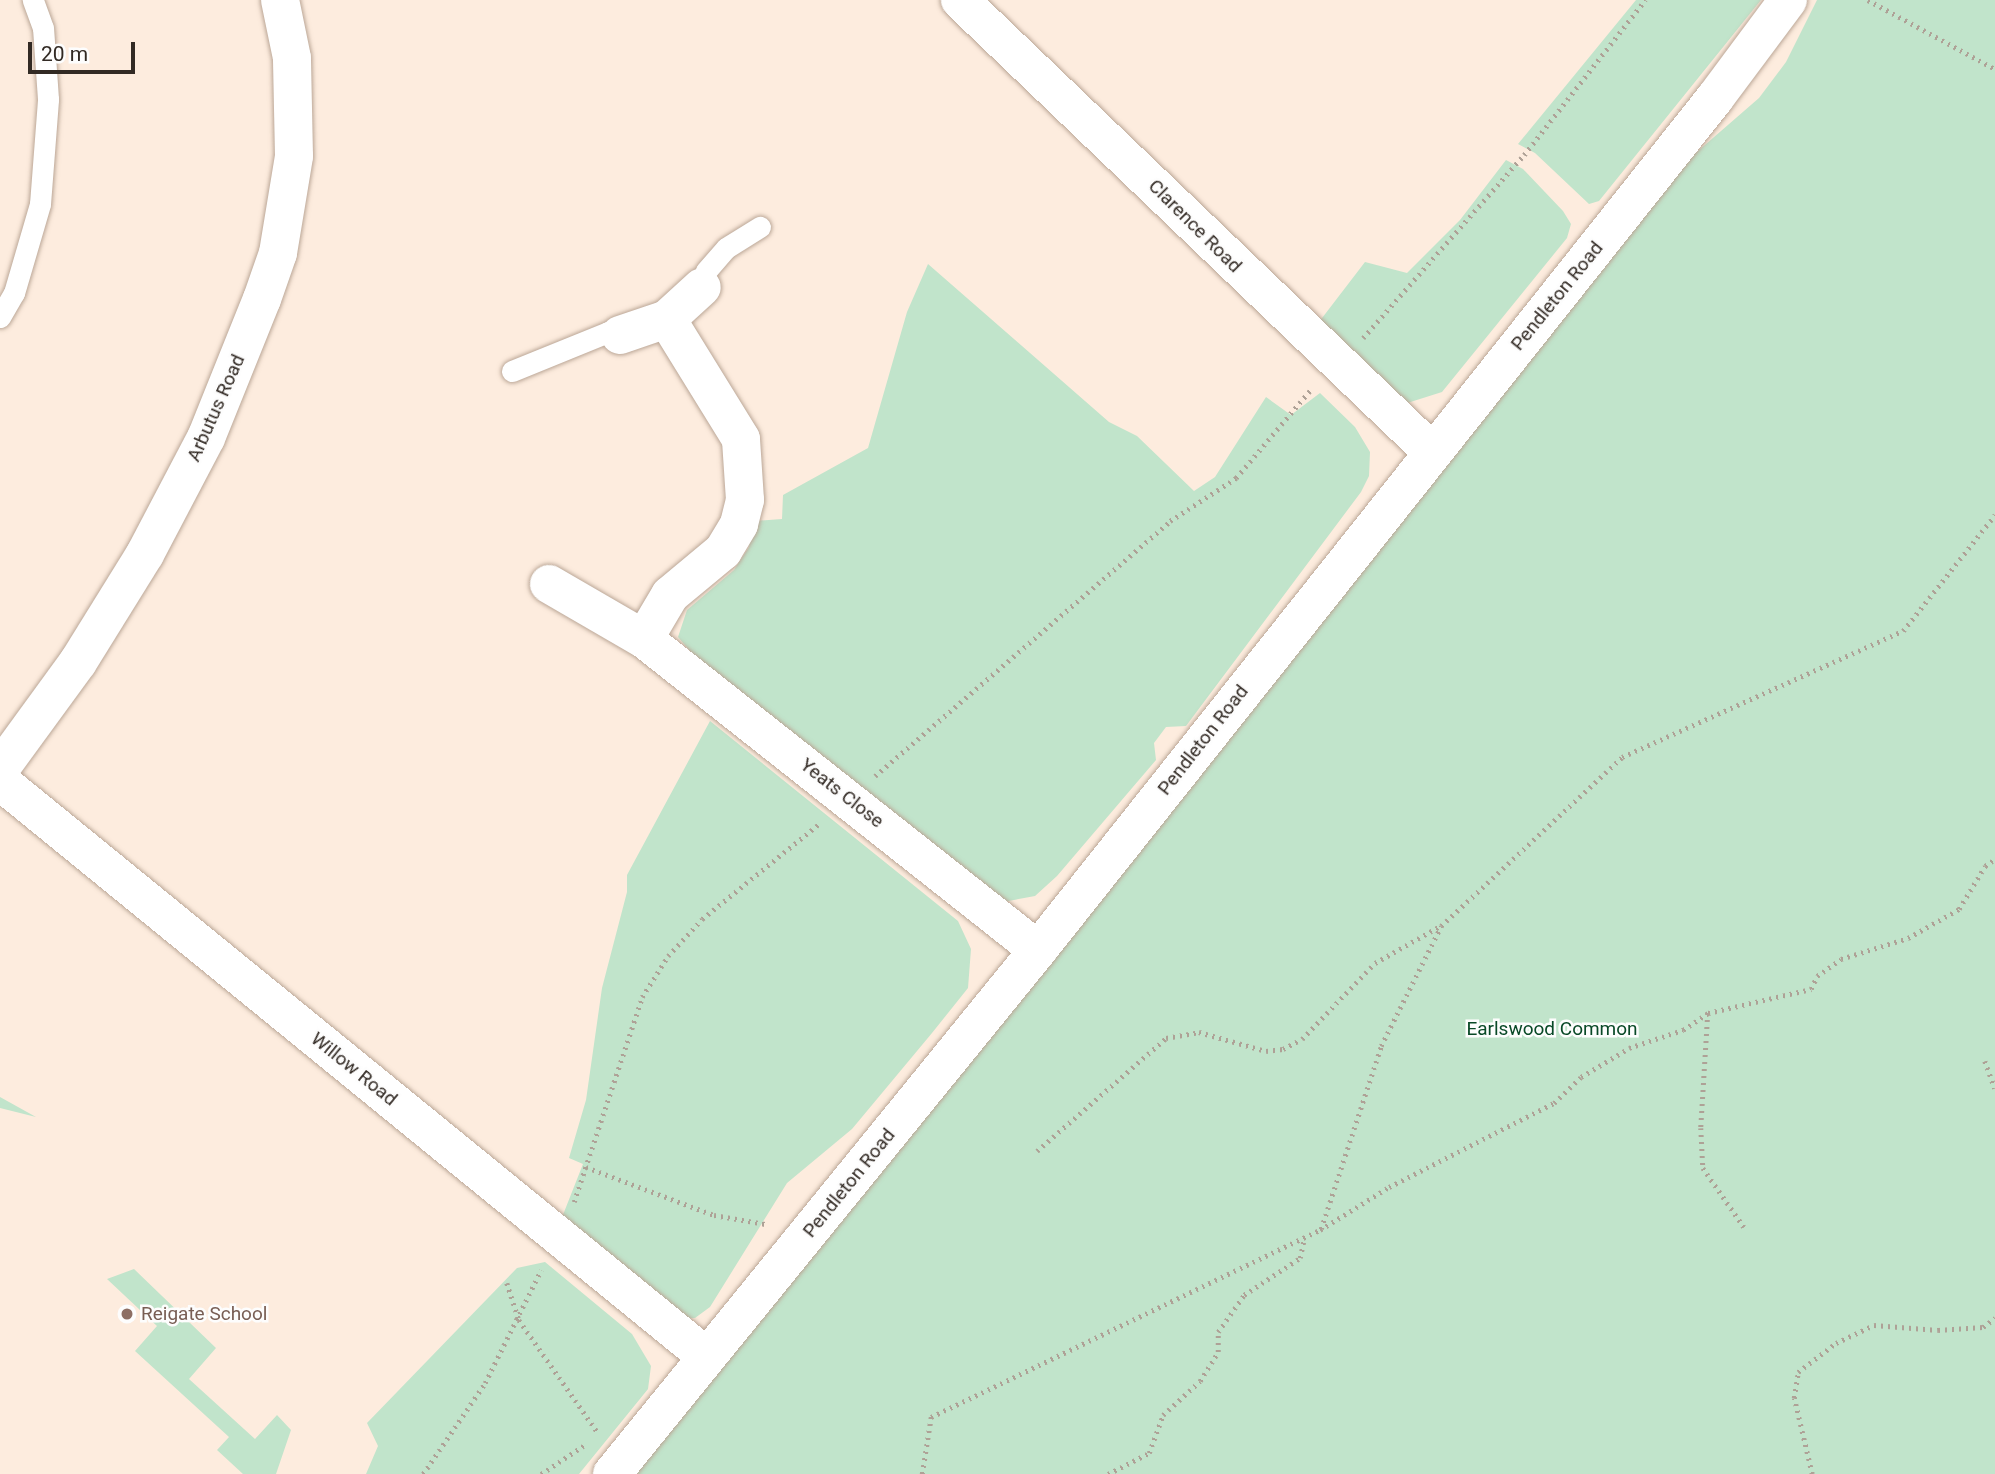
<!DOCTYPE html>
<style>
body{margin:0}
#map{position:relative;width:1995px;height:1474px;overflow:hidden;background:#fdecde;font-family:Roboto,sans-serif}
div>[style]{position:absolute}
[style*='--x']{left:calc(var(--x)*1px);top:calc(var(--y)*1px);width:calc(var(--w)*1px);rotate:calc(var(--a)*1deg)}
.green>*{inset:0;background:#c1e4cb}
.path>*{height:4.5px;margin-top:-2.25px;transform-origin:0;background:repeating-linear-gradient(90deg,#aea196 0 2px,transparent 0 7px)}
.roads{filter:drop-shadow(0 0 2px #bba797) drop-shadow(0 0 2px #bba797)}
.service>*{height:21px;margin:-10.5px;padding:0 10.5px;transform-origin:10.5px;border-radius:10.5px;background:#fff}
.minor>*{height:38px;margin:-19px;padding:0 19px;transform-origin:19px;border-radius:19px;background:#fff}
.tertiary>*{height:38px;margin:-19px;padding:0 19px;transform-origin:19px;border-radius:19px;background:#fff}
.dots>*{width:19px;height:19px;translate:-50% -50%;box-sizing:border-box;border:4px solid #fdfdfd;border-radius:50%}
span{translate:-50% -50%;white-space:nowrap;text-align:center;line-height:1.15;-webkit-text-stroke:5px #fdfdfd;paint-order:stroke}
.street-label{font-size:19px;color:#322a24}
.park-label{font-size:19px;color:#094927}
.education-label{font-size:19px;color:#785e54}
.left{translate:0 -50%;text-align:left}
.scale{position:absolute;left:28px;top:42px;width:107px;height:32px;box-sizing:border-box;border:4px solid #322a24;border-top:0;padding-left:9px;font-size:21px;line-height:24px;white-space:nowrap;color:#322a24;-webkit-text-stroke:5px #fdfdfd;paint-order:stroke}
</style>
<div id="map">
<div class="green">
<div style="clip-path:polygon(1636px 0,1761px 0,1599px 201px,1589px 204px,1535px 153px,1518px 144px)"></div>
<div style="clip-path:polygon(1817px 0,1995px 0,1995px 1474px,634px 1474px,1683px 164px,1759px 98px,1786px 62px)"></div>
<div style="clip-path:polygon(1506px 160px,1523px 169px,1563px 211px,1571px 224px,1567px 238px,1442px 392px,1401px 405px,1319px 322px,1365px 262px,1407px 273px,1460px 220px)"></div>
<div style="clip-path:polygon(928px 264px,1109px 422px,1137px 436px,1194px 491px,1215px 477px,1266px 397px,1291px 415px,1320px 393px,1355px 427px,1370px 452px,1369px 476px,1361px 492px,1186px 726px,1166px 727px,1154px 743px,1156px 760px,1057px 876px,1035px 896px,1003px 902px,702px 665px,678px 637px,687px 610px,734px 570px,749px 547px,753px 521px,782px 519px,783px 495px,868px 448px,907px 312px)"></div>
<div style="clip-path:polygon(710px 721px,958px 921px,971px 949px,968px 988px,932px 1033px,852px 1129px,787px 1183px,710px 1307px,695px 1318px,674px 1318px,557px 1230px,583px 1164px,569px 1158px,586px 1100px,602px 988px,627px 892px,627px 875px)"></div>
<div style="clip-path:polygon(0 1097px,36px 1117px,0 1108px)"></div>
<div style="clip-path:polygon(545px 1262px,632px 1334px,651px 1366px,648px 1389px,579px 1474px,366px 1474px,378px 1446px,367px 1423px,517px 1268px)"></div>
<div style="clip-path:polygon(134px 1269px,216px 1348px,189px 1379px,255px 1439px,277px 1415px,291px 1430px,276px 1474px,243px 1474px,217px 1450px,229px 1437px,135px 1351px,157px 1326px,107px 1279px)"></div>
</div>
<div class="path">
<div style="--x:1868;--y:0;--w:145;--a:28.5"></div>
<div style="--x:1363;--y:338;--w:244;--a:-48.7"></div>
<div style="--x:1524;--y:155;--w:197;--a:-52"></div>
<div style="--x:875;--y:776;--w:390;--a:-40.8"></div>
<div style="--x:1170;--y:521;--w:79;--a:-33.1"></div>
<div style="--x:1236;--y:478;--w:118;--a:-49.8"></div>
<div style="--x:1708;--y:1013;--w:115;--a:93.5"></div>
<div style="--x:1701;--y:1128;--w:40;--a:87.1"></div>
<div style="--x:1703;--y:1168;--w:72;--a:55.2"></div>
<div style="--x:1985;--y:1061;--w:29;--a:70"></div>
<div style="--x:1037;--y:1151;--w:171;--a:-41.2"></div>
<div style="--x:1166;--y:1038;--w:34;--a:-10"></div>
<div style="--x:1199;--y:1032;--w:70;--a:15.8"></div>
<div style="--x:1266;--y:1051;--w:17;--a:-7"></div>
<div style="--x:1283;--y:1049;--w:21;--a:-28"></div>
<div style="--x:1302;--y:1039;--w:105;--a:-46.2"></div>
<div style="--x:1375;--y:963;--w:75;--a:-29.6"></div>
<div style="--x:586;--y:1167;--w:137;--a:20.6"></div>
<div style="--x:714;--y:1215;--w:52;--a:10"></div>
<div style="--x:574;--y:1202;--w:216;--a:-71.6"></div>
<div style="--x:642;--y:997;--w:49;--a:-57.6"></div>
<div style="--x:668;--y:956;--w:50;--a:-47.4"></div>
<div style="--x:702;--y:919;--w:152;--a:-39.1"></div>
<div style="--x:1320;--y:1230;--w:81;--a:-31.9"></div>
<div style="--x:1389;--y:1187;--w:185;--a:-27"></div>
<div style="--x:1554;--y:1103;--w:37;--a:-44"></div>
<div style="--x:1581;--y:1077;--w:56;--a:-31.1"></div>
<div style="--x:1629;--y:1048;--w:57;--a:-18.4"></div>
<div style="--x:1683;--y:1030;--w:30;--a:-34"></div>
<div style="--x:1708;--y:1013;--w:106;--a:-13.1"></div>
<div style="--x:1811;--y:989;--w:14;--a:-65"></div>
<div style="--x:1817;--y:976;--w:29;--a:-35"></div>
<div style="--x:1841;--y:959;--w:70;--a:-17.4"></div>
<div style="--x:1908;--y:938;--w:59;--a:-29.6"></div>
<div style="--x:1959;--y:909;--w:50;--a:-58.8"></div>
<div style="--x:1985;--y:866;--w:12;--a:-35"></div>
<div style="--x:507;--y:1283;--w:39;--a:72"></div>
<div style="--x:519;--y:1320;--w:138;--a:55"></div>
<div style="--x:423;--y:1474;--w:110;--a:-55.7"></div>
<div style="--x:485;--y:1383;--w:126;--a:-63.6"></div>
<div style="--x:541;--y:1474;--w:54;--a:-33.7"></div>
<div style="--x:922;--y:1474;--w:58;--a:-81"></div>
<div style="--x:931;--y:1417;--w:433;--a:-25.7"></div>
<div style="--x:1321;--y:1229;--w:193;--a:-71.8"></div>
<div style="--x:1381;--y:1046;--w:134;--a:-63.4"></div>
<div style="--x:1441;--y:926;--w:248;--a:-43"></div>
<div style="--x:1622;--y:757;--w:308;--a:-24.2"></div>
<div style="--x:1903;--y:631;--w:148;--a:-51.6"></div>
<div style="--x:1108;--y:1474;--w:46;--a:-27.1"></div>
<div style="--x:1149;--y:1453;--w:40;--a:-69.8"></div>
<div style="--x:1163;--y:1415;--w:50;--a:-42.6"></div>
<div style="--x:1200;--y:1381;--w:34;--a:-58"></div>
<div style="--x:1218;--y:1352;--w:20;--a:-90"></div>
<div style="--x:1218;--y:1332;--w:45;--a:-54.9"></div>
<div style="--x:1244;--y:1295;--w:67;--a:-33.5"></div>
<div style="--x:1300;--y:1258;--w:19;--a:-78"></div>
<div style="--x:1812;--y:1474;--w:78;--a:-103.3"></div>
<div style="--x:1794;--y:1398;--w:26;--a:-81"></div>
<div style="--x:1798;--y:1372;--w:48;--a:-37.3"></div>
<div style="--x:1836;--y:1343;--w:42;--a:-25.3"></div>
<div style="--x:1874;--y:1325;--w:64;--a:4.5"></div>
<div style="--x:1938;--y:1330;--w:45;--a:-3.8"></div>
<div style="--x:1983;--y:1327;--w:15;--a:-37"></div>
</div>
<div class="roads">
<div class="service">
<div style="--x:702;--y:287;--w:16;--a:-76"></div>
<div style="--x:706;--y:271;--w:30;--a:-49"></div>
<div style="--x:726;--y:248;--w:40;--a:-32"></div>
<div style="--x:0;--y:317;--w:28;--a:-60"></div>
<div style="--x:14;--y:293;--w:93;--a:-73.7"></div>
<div style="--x:40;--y:204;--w:105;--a:-85.6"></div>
<div style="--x:48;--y:99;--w:71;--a:-94"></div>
<div style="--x:43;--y:28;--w:30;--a:-110"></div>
<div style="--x:512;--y:371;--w:104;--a:-22.1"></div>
<div style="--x:608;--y:332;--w:12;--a:14"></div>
</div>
<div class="minor">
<div style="--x:960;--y:0;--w:654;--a:43.76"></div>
<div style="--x:620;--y:335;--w:50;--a:-18.8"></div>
<div style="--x:667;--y:319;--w:47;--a:-42.4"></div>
<div style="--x:549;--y:584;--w:110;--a:30.1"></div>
<div style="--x:644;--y:639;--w:502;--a:38.29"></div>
<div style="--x:644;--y:639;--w:51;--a:-59.4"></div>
<div style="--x:670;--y:595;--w:69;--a:-39.7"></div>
<div style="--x:723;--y:551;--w:31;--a:-59"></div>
<div style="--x:739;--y:524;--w:25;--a:-76"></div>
<div style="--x:745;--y:500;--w:61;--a:-93.8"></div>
<div style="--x:741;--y:439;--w:141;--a:-121.7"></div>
<div style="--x:0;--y:769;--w:132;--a:-53.9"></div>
<div style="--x:78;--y:662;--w:127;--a:-58.2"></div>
<div style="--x:145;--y:554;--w:131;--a:-62.3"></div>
<div style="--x:206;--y:438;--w:150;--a:-68.1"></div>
<div style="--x:262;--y:299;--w:49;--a:-70.8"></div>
<div style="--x:278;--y:253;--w:98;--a:-80.6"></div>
<div style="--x:294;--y:156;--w:98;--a:-91.2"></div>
<div style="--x:292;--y:58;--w:59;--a:-101.7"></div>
<div style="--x:0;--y:781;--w:912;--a:39.17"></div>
</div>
<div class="tertiary">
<div style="--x:612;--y:1474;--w:675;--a:-50.89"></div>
<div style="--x:1038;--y:950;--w:1088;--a:-51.53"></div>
<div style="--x:1715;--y:98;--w:122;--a:-53.3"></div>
</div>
</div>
<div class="dots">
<div style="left:127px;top:1314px;background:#8d6e63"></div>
</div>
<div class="street-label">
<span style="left:1195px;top:226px;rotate:45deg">Clarence Road</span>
<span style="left:1557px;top:296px;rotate:-51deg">Pendleton Road</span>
<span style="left:216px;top:408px;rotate:-66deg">Arbutus Road</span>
<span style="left:1203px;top:740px;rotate:-52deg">Pendleton Road</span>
<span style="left:842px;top:793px;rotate:38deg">Yeats Close</span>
<span style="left:354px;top:1069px;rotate:39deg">Willow Road</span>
<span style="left:849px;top:1183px;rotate:-51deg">Pendleton Road</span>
</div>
<div class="park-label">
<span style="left:1552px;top:1029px">Earlswood Common</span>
</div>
<div class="education-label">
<span class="left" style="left:141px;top:1314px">Reigate School</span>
</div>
<div class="scale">20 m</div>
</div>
